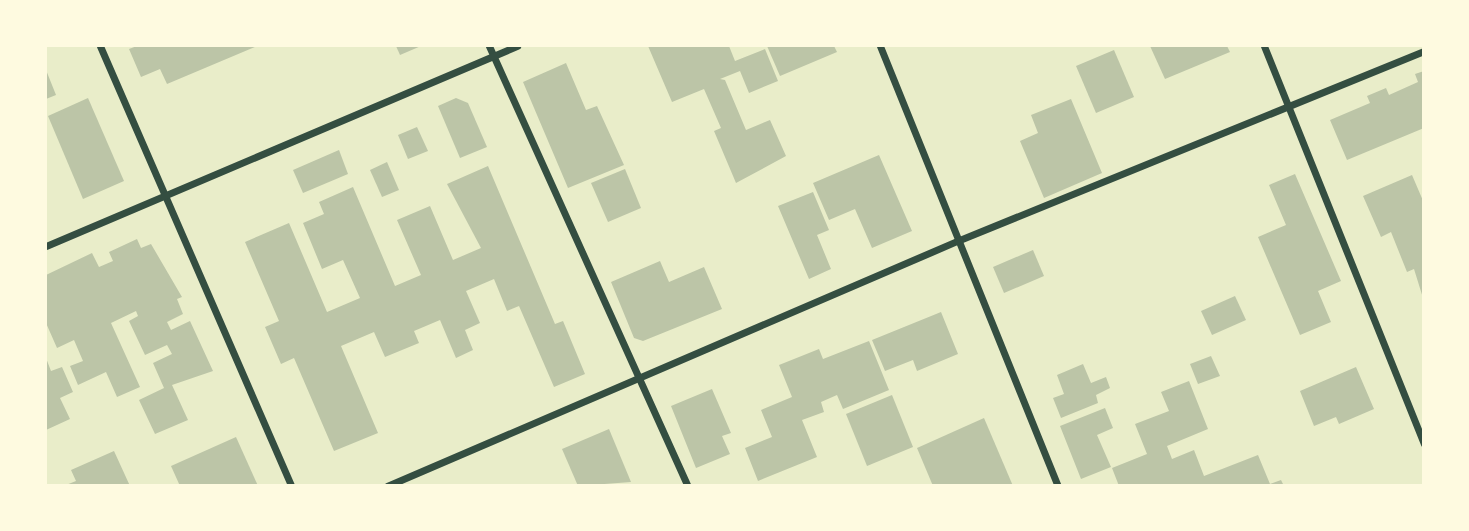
<!DOCTYPE html>
<style>
body{margin:0}
#map{position:relative;width:1469px;height:531px;overflow:hidden;background:#e9edc9;font-family:"Exo 2",sans-serif}
div>[style]{position:absolute}
[style*='--x']{left:calc(var(--x)*1px);top:calc(var(--y)*1px);width:calc(var(--w)*1px);rotate:calc(var(--a)*1deg)}
.building>*{inset:0;background:#bcc5a7}
.minor>*{height:7px;margin:-3.5px;padding:0 3.5px;transform-origin:3.5px;border-radius:3.5px;background:#344e41}
span{translate:-50% -50%;white-space:nowrap;text-align:center;line-height:1.15;-webkit-text-stroke:6px #fefae0;paint-order:stroke}
.frame{position:absolute;inset:0;border:47px solid #fefae0;pointer-events:none}
</style>
<div id="map">
<div class="building">
<div style="clip-path:polygon(137px 46px,257px 46px,167px 84px,160px 69px,141px 77px,129px 49px)"></div>
<div style="clip-path:polygon(396px 46px,421px 46px,400px 55px)"></div>
<div style="clip-path:polygon(648px 46px,729px 46px,735px 61px,765px 49px,778px 81px,749px 93px,740px 71px,720px 79px,725px 80px,746px 130px,770px 120px,786px 156px,736px 183px,714px 131px,721px 128px,704px 89px,672px 102px)"></div>
<div style="clip-path:polygon(767px 46px,834px 46px,837px 52px,780px 76px)"></div>
<div style="clip-path:polygon(1150px 46px,1227px 46px,1230px 52px,1165px 79px)"></div>
<div style="clip-path:polygon(1114px 50px,1134px 97px,1096px 113px,1076px 66px)"></div>
<div style="clip-path:polygon(566px 63px,586px 110px,597px 106px,624px 165px,568px 188px,523px 82px)"></div>
<div style="clip-path:polygon(46px 70px,56px 95px,46px 99px)"></div>
<div style="clip-path:polygon(1424px 71px,1424px 128px,1347px 160px,1330px 120px,1370px 103px,1367px 96px,1386px 88px,1389px 95px,1418px 82px,1415px 74px)"></div>
<div style="clip-path:polygon(88px 98px,124px 181px,83px 199px,48px 116px)"></div>
<div style="clip-path:polygon(456px 98px,468px 103px,487px 147px,460px 158px,438px 106px)"></div>
<div style="clip-path:polygon(1071px 99px,1102px 173px,1044px 198px,1020px 141px,1038px 133px,1031px 115px)"></div>
<div style="clip-path:polygon(417px 127px,428px 151px,408px 159px,398px 135px)"></div>
<div style="clip-path:polygon(339px 150px,348px 174px,303px 193px,293px 170px)"></div>
<div style="clip-path:polygon(879px 155px,912px 231px,872px 248px,855px 209px,829px 220px,813px 183px)"></div>
<div style="clip-path:polygon(387px 162px,399px 190px,382px 197px,370px 170px)"></div>
<div style="clip-path:polygon(488px 166px,555px 324px,563px 321px,585px 374px,554px 387px,519px 306px,507px 311px,494px 279px,466px 291px,480px 323px,465px 330px,473px 350px,456px 358px,440px 320px,414px 331px,419px 343px,385px 357px,374px 332px,341px 346px,378px 433px,334px 451px,294px 358px,281px 364px,265px 327px,279px 321px,245px 242px,289px 223px,327px 312px,360px 298px,343px 260px,322px 269px,303px 223px,324px 214px,319px 202px,353px 187px,395px 286px,421px 275px,397px 220px,430px 206px,453px 260px,481px 248px,447px 184px)"></div>
<div style="clip-path:polygon(625px 169px,641px 208px,608px 222px,591px 183px)"></div>
<div style="clip-path:polygon(1295px 174px,1341px 281px,1318px 291px,1331px 322px,1300px 335px,1258px 237px,1286px 225px,1269px 185px)"></div>
<div style="clip-path:polygon(1412px 175px,1424px 203px,1423px 298px,1414px 269px,1407px 272px,1391px 232px,1381px 237px,1363px 196px)"></div>
<div style="clip-path:polygon(813px 192px,829px 230px,817px 235px,831px 269px,809px 279px,778px 206px)"></div>
<div style="clip-path:polygon(137px 239px,141px 248px,151px 244px,182px 297px,177px 299px,183px 314px,167px 322px,171px 330px,190px 321px,213px 371px,172px 385px,188px 420px,155px 434px,139px 400px,164px 388px,153px 363px,172px 354px,167px 345px,145px 355px,129px 321px,138px 316px,136px 311px,111px 323px,140px 387px,117px 397px,106px 372px,78px 385px,70px 366px,83px 361px,74px 340px,57px 348px,46px 323px,46px 275px,92px 253px,99px 267px,113px 261px,109px 252px)"></div>
<div style="clip-path:polygon(1033px 250px,1044px 276px,1004px 293px,993px 267px)"></div>
<div style="clip-path:polygon(660px 261px,669px 282px,704px 267px,722px 309px,643px 341px,634px 338px,611px 282px)"></div>
<div style="clip-path:polygon(1235px 296px,1246px 320px,1212px 335px,1201px 311px)"></div>
<div style="clip-path:polygon(941px 312px,958px 354px,917px 371px,913px 360px,885px 371px,872px 340px)"></div>
<div style="clip-path:polygon(869px 341px,889px 390px,843px 409px,837px 395px,821px 402px,824px 412px,802px 420px,817px 457px,758px 481px,745px 448px,772px 437px,761px 410px,792px 397px,779px 365px,819px 349px,823px 359px)"></div>
<div style="clip-path:polygon(1211px 356px,1220px 376px,1198px 384px,1190px 364px)"></div>
<div style="clip-path:polygon(46px 358px,51px 371px,62px 367px,73px 392px,60px 398px,70px 419px,46px 430px)"></div>
<div style="clip-path:polygon(1083px 364px,1091px 383px,1106px 377px,1110px 388px,1096px 395px,1098px 403px,1061px 418px,1053px 398px,1064px 394px,1057px 375px)"></div>
<div style="clip-path:polygon(1356px 367px,1374px 409px,1339px 424px,1336px 417px,1314px 426px,1300px 391px)"></div>
<div style="clip-path:polygon(1189px 381px,1208px 429px,1167px 446px,1172px 459px,1194px 450px,1204px 476px,1258px 455px,1270px 484px,1281px 480px,1284px 486px,1119px 486px,1112px 468px,1147px 454px,1135px 424px,1169px 411px,1161px 392px)"></div>
<div style="clip-path:polygon(712px 389px,731px 433px,722px 436px,730px 454px,696px 468px,671px 406px)"></div>
<div style="clip-path:polygon(892px 395px,913px 447px,867px 466px,846px 414px)"></div>
<div style="clip-path:polygon(1105px 408px,1113px 428px,1097px 435px,1111px 467px,1081px 479px,1060px 426px)"></div>
<div style="clip-path:polygon(984px 418px,1013px 486px,933px 486px,917px 448px)"></div>
<div style="clip-path:polygon(609px 429px,631px 482px,578px 486px,562px 449px)"></div>
<div style="clip-path:polygon(236px 437px,258px 486px,180px 486px,171px 466px)"></div>
<div style="clip-path:polygon(114px 451px,130px 486px,66px 485px,76px 481px,71px 470px)"></div>
</div>
<div class="minor">
<div style="--x:100;--y:46;--w:480;--a:66.5"></div>
<div style="--x:489;--y:46;--w:483;--a:65.7"></div>
<div style="--x:880;--y:46;--w:475;--a:68"></div>
<div style="--x:1264;--y:46;--w:429;--a:68.1"></div>
<div style="--x:46;--y:246;--w:512;--a:-23.01"></div>
<div style="--x:387;--y:486;--w:620;--a:-23.26"></div>
<div style="--x:957;--y:241;--w:504;--a:-22.14"></div>
</div>
<div class="frame"></div>
</div>
